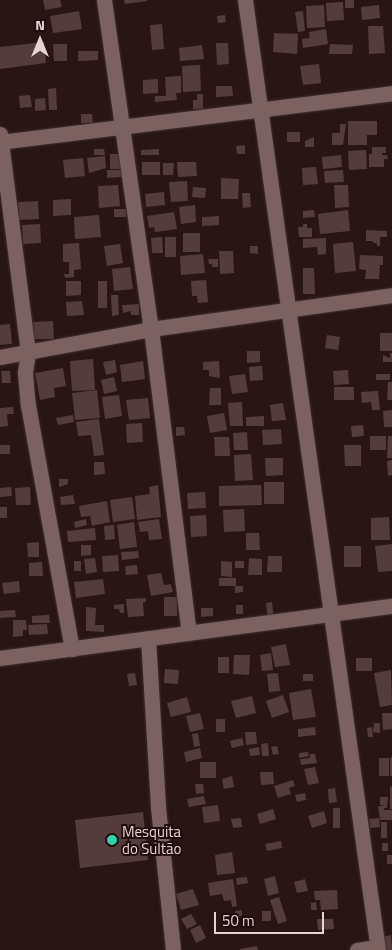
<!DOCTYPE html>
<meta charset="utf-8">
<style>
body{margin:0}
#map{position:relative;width:392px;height:950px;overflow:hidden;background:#2a1515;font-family:"Titillium Web",sans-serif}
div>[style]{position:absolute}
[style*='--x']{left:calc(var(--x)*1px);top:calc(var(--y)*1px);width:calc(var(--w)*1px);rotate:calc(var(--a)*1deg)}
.building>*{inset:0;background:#553c3c}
.roads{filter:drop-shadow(0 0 1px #3f3031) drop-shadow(0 0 1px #3f3031)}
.minor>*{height:15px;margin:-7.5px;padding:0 7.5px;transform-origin:7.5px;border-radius:7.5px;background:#7c6161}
.dots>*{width:14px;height:14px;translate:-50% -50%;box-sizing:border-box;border:2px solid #200c0c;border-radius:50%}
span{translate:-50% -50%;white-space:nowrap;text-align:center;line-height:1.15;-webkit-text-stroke:4px #200c0c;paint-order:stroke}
.poi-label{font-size:15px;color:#e4d4d4}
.left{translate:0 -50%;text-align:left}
.north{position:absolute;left:15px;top:15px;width:50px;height:50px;-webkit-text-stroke:4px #200c0c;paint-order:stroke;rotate:0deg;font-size:14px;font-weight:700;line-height:20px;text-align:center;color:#e4d4d4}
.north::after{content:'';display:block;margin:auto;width:18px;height:22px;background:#e4d4d4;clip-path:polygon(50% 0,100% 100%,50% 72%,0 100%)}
.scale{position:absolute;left:214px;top:912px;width:110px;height:22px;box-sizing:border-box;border:2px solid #e4d4d4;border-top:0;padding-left:6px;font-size:15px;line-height:18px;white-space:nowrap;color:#e4d4d4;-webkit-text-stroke:4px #200c0c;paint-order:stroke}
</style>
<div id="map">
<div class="building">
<div style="clip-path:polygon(43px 0,60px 0,62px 7px,45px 10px)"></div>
<div style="clip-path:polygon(124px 0,147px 0,147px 1px,125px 4px)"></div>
<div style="clip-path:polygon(345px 0,354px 0,354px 8px,345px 8px)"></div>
<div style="clip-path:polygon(343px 2px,344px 20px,327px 21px,326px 3px)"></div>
<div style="clip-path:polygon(324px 5px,325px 27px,307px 28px,306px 6px)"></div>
<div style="clip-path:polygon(379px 5px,380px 18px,362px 20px,361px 7px)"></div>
<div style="clip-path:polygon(79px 11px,82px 29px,53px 33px,50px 16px)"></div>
<div style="clip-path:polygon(303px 11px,305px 31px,298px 32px,295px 12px)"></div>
<div style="clip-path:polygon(225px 15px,226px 22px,218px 23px,217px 16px)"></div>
<div style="clip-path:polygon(162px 24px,164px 49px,152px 50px,150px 25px)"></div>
<div style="clip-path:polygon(368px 26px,383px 26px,385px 53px,369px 54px)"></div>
<div style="clip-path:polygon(326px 29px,328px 44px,303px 48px,302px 39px,310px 38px,309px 32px)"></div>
<div style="clip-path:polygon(274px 33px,298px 34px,297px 54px,273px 52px)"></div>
<div style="clip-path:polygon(44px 42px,46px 63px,0 69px,0 47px)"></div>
<div style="clip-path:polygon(216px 43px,228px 43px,229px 64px,217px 65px)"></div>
<div style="clip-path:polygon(53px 44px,67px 44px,67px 61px,54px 61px)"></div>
<div style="clip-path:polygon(330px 44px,353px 45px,352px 54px,329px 54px)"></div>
<div style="clip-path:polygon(202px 45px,204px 59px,180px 61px,179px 48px)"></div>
<div style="clip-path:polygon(78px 51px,98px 51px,98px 60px,78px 61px)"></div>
<div style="clip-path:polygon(319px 64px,321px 83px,303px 85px,300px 66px)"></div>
<div style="clip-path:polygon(200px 65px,201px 91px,183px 92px,182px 66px)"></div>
<div style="clip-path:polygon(181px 76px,181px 93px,176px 93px,177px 100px,155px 102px,155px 96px,166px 96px,165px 77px)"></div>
<div style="clip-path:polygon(158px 79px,158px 93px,143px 94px,143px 80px)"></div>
<div style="clip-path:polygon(216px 86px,232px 86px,233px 96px,216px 97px)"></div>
<div style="clip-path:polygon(56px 88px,57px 110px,49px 110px,48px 89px)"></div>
<div style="clip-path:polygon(197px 94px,203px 94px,203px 109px,193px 109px,193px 100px,197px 100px)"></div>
<div style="clip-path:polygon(30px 95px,32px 107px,20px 108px,19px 96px)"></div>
<div style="clip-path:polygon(45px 98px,46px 110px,35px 111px,35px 99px)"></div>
<div style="clip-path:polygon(81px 114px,92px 114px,93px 123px,81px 123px)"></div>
<div style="clip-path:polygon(348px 121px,377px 121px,377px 135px,367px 135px,367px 145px,348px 145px)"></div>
<div style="clip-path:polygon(340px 124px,346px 124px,343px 145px,332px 145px,332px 133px,340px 133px)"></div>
<div style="clip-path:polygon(287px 132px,300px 132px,300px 142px,287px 142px)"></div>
<div style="clip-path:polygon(314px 137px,314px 147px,305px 147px,305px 141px)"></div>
<div style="clip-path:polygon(245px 145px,245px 154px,237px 154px,236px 146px)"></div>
<div style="clip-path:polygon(372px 147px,386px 147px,386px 153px,382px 153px,382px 155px,387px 155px,388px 159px,384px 159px,384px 167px,369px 167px,369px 154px,372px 154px)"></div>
<div style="clip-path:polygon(94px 149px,104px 149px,105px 155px,94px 155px)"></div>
<div style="clip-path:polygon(159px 149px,159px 155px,141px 155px,141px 150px)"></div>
<div style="clip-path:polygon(366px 150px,367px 169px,349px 170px,348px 151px)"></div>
<div style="clip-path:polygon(110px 154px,120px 154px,120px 169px,110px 169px)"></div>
<div style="clip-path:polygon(341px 155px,342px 167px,323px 169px,322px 157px)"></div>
<div style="clip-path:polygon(105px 156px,106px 168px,89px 173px,87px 158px)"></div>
<div style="clip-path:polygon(83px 158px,85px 176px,65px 178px,63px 160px)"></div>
<div style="clip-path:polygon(142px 162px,160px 162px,160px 175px,142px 175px)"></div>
<div style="clip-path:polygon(177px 162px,196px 162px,197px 176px,178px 177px)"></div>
<div style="clip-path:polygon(163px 163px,174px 163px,173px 175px,163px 175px)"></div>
<div style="clip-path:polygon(316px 167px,318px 184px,303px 185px,302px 168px)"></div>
<div style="clip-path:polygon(107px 170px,121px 170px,121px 177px,107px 178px)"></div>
<div style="clip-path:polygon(343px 170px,344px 182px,325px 183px,324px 171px)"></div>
<div style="clip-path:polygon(221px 178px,239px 179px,238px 199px,221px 199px)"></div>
<div style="clip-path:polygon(187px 181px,188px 201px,171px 202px,169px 182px)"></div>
<div style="clip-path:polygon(118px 185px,120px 206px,99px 208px,98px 186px)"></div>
<div style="clip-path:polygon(334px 185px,348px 185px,349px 207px,335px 208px)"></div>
<div style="clip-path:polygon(193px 187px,206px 188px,205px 198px,192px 197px)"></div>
<div style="clip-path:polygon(164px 192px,165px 205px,146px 207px,145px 194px)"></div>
<div style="clip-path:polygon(242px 193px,250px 193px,251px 207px,243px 208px)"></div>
<div style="clip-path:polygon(71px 199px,71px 215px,53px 216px,53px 200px)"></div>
<div style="clip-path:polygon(38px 201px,39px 219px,19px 220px,18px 202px)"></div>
<div style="clip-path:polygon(195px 205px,196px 222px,181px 224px,179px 207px)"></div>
<div style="clip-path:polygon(114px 209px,126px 209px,126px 217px,114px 217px)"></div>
<div style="clip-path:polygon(314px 210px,315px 217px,303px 218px,303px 211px)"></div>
<div style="clip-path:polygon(348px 210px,350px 231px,320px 234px,318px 214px)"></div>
<div style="clip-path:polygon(174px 212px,177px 229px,155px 232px,154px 227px,149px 228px,147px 216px)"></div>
<div style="clip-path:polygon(99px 215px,101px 237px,75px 239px,74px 217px)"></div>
<div style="clip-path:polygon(219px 216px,219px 225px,202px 226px,202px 217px)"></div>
<div style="clip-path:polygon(40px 224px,41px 243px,23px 244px,22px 225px)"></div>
<div style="clip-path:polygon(303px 224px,307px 224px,307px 228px,312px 228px,312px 237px,299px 237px,298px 227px,303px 227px)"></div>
<div style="clip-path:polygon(366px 230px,387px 231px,387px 237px,380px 237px,380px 246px,377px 246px,377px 243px,373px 243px,373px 241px,366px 241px)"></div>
<div style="clip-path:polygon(183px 233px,200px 233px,200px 252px,183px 252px)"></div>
<div style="clip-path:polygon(162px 237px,163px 253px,152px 253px,151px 238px)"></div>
<div style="clip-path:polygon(165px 237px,176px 237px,176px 257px,165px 257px)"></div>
<div style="clip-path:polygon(326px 238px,326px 254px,318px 255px,317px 247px,303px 248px,303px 239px)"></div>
<div style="clip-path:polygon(353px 242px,356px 271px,335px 273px,333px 244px)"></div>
<div style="clip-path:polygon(79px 243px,81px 269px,74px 270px,74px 277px,65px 278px,64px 274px,69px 274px,69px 262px,63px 262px,63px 244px)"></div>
<div style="clip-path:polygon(120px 244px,123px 263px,107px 266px,104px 246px)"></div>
<div style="clip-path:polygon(250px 246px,258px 246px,258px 254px,250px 253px)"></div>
<div style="clip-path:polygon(219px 251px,233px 251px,234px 273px,220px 274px)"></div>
<div style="clip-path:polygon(203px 254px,205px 273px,181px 275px,180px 256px)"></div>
<div style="clip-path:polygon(360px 255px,383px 256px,383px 265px,380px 265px,379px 279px,365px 279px,366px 270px,359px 269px)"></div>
<div style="clip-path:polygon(208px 259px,218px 259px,218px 267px,212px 267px,212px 264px,209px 264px)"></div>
<div style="clip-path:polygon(130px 267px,133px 289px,114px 291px,112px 269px)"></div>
<div style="clip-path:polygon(303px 268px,314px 268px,315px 294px,303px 294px)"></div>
<div style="clip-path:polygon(206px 280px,208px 302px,198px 303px,197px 296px,192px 296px,191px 281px)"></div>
<div style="clip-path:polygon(66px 281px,81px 281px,81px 295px,66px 296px)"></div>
<div style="clip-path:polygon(98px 281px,107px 281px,107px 308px,98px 308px)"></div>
<div style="clip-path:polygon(111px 295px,118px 295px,119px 315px,112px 316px)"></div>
<div style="clip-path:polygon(82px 301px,84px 315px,67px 316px,66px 302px)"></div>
<div style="clip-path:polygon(139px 304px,139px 315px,131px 315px,131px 311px,123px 313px,122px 305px)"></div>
<div style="clip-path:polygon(53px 321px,54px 339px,34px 339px,33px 322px)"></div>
<div style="clip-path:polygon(10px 324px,12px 344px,0 345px,0 325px)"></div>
<div style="clip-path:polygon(380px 333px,392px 333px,392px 351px,380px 351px)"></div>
<div style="clip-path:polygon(327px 335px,340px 337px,338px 350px,325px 348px)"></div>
<div style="clip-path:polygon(247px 351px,260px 351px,260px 362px,247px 363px)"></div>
<div style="clip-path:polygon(390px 353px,392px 353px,392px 362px,383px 362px,383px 355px,390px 358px)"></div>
<div style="clip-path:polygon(93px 359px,95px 390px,72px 391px,70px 361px)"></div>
<div style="clip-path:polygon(115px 360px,117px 372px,106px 375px,103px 362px)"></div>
<div style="clip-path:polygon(143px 361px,145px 379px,122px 382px,120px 365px)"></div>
<div style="clip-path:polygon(219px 361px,220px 378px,209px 376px,209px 370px,203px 370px,203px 362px)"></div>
<div style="clip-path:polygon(262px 366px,263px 380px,250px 381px,249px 367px)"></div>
<div style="clip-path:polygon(63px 368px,66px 386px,54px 388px,55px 397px,40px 400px,35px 373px)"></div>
<div style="clip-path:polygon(348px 370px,349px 384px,334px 385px,333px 371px)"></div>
<div style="clip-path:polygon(1px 371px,10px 371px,11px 383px,2px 383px)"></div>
<div style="clip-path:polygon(245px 374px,248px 392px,232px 394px,229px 376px)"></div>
<div style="clip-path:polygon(376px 374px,390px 374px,390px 380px,376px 380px)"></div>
<div style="clip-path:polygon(114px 377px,117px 391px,104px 394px,101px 380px)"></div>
<div style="clip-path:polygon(388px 382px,392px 382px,392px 400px,387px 400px)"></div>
<div style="clip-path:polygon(334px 387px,354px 387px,354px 400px,334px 400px)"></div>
<div style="clip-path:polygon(210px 388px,221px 388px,221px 405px,209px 405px)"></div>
<div style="clip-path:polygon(97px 390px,100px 418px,75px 420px,72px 393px)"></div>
<div style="clip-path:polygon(378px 391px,380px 410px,372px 410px,371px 402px,362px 403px,361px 392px)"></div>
<div style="clip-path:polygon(119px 395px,122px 416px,105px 419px,102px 397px)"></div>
<div style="clip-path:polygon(148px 398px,150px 418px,129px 420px,126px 400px)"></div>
<div style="clip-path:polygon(242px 402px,243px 426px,230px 426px,228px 403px)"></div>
<div style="clip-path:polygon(283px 403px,286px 420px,272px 421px,270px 405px)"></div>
<div style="clip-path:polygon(13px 407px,14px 414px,7px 414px,8px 426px,0 427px,0 408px)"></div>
<div style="clip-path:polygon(392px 410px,392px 427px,384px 427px,383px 411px)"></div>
<div style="clip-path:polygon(224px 413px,227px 430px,210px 433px,207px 416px)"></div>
<div style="clip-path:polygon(73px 415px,74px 422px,58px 425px,56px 418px)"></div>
<div style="clip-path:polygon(264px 416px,264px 426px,246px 426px,246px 417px)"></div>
<div style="clip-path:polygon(99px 419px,104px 455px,94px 456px,91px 435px,78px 436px,76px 422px)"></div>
<div style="clip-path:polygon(142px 423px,143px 442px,127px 443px,126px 424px)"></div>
<div style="clip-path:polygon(363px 425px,364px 436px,352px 437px,351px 426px)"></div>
<div style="clip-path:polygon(176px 427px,184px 427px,185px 435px,176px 436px)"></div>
<div style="clip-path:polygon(281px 429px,282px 444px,263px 445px,262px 430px)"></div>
<div style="clip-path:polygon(247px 432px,248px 450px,234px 450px,233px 433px)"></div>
<div style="clip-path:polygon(370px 436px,386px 436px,386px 450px,370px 450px)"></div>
<div style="clip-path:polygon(388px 436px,392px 436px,392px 458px,387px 458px)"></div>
<div style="clip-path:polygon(214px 437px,229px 437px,230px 456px,215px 456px)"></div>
<div style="clip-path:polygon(0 445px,10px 445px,10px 454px,0 454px)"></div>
<div style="clip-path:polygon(344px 445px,361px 445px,361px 466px,345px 466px)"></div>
<div style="clip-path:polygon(251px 454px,253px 480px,235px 481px,234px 455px)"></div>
<div style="clip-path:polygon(265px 458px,283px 458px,283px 475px,266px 476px)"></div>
<div style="clip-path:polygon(392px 460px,392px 475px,388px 476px,387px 461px)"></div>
<div style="clip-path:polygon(94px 462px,104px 462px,105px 474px,94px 475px)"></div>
<div style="clip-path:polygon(59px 479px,68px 479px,68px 484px,59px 487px)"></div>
<div style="clip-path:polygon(264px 482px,284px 482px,284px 504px,264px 504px)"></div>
<div style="clip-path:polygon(158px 485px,161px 517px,137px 520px,135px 496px,150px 494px,149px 487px)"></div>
<div style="clip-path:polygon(261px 485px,262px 505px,219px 506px,219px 486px)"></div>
<div style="clip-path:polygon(11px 487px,12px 496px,0 497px,0 488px)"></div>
<div style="clip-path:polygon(30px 487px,31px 505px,16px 505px,15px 488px)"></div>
<div style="clip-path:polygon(205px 492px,206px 508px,188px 509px,187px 493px)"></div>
<div style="clip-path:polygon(73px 495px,75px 504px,61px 505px,60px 497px)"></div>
<div style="clip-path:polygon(132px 497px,135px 519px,113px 522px,110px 500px)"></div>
<div style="clip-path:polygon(107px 501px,110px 522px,92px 526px,90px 516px,81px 517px,79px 506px)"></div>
<div style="clip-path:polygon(0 507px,7px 507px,7px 518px,0 518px)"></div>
<div style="clip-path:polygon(244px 509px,245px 531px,224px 532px,223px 510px)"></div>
<div style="clip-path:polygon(206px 515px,207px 536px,191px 537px,190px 516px)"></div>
<div style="clip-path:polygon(389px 517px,390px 540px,371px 540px,371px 518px)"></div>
<div style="clip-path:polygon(86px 519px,87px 525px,75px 528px,74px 522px)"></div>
<div style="clip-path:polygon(159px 519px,162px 539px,149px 540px,148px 531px,140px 532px,138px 522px)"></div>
<div style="clip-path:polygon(134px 522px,137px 547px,120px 549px,117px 525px)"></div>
<div style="clip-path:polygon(114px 525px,115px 539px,105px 540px,104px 526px)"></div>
<div style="clip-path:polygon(95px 528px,96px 540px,68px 542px,67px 531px)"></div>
<div style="clip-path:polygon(246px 533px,259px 533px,260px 550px,246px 550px)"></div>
<div style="clip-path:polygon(39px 542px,39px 557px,28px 557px,27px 543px)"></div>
<div style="clip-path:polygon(392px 544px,392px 571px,378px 572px,375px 546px)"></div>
<div style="clip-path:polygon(81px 545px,91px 545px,91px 555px,81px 556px)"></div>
<div style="clip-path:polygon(344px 546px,361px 546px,361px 567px,344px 567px)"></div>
<div style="clip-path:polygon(138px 551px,139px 558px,122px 560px,121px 552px)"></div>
<div style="clip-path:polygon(118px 555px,119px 571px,103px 572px,102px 556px)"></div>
<div style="clip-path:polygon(268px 556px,282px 556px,282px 572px,267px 572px)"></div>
<div style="clip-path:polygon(95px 558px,97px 572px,86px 574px,84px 559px)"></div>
<div style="clip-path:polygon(249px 558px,262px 559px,262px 575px,248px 575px)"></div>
<div style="clip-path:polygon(74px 561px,81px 561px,81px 571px,74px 571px)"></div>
<div style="clip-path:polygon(221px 561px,232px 562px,232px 577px,221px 576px)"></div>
<div style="clip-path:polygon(235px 561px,244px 561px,244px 568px,235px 568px)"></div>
<div style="clip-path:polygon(42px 562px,43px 576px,29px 576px,29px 563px)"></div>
<div style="clip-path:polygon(137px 565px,138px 574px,126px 575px,125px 566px)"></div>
<div style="clip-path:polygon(161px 573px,164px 585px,171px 584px,173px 592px,151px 596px,147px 575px)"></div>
<div style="clip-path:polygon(219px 578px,236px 578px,236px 586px,219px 586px)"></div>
<div style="clip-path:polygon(103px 579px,105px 594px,76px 598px,74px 582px)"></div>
<div style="clip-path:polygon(19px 581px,20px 592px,4px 594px,2px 583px)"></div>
<div style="clip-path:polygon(235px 586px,243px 586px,243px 592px,235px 593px)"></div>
<div style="clip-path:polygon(164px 597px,177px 597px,177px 616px,164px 616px)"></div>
<div style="clip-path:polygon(146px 598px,146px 602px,143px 602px,144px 616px,128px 617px,126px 599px)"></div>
<div style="clip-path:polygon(272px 602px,274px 620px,268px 621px,266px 603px)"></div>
<div style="clip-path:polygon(124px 604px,124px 613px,120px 613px,119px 609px,114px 609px,114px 605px)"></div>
<div style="clip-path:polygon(236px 605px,243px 605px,243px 614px,236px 614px)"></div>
<div style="clip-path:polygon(86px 607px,96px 608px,95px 625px,104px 625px,104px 632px,86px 631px)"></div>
<div style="clip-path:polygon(201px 608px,213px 608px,213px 616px,201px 617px)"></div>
<div style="clip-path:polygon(15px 610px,16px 617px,0 618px,0 611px)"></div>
<div style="clip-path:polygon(49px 615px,50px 623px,32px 623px,32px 616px)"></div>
<div style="clip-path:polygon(13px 620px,26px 620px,27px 630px,23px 630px,23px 636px,13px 637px)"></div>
<div style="clip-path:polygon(47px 624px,48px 634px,29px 635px,28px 625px)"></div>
<div style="clip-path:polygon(286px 644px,290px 665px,275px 667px,271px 647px)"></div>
<div style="clip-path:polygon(271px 653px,273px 670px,262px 671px,260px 655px)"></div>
<div style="clip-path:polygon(234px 655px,250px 655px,249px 675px,233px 674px)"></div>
<div style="clip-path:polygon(218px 657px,229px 657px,229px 673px,218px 673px)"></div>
<div style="clip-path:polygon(356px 658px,372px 658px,372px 671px,356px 671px)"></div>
<div style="clip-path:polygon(165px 669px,179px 670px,178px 684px,164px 683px)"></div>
<div style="clip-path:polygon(391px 670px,392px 705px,380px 707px,374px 673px)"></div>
<div style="clip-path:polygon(135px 673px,137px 685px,129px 686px,127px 674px)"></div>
<div style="clip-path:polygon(278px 673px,280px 691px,269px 692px,267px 674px)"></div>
<div style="clip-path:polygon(303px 674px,313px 674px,313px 681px,303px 681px)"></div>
<div style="clip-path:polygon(311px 689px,316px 717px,293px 720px,289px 693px)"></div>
<div style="clip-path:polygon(283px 695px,289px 712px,272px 718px,266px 701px)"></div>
<div style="clip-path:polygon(252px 696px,256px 713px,236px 718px,231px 701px)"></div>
<div style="clip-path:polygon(187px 697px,191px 712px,171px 717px,167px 703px)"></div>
<div style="clip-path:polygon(200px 713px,204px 729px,190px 732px,186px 716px)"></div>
<div style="clip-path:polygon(382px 713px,392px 713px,392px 729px,383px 730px)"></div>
<div style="clip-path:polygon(216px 719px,225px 719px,225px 732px,216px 732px)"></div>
<div style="clip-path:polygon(374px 723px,380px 723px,380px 733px,373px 732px)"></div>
<div style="clip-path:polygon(315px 727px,316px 735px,298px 737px,298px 729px)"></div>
<div style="clip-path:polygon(372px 727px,373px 737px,368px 737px,367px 728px)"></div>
<div style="clip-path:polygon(245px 732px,256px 732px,257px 744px,246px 745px)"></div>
<div style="clip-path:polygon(198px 733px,200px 746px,194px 747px,192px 734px)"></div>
<div style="clip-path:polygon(242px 738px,244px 745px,232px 748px,230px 741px)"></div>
<div style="clip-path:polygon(268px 743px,269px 756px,262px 756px,261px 744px)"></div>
<div style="clip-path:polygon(277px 746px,279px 754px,273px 755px,271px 747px)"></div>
<div style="clip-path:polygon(259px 747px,260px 755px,250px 756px,249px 749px)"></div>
<div style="clip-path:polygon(200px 748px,202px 758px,186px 762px,184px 752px)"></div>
<div style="clip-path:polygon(308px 752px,309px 756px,299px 758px,299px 753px)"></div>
<div style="clip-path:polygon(310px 754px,315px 754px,317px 763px,301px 765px,300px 759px,310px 758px)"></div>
<div style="clip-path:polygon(392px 757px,392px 776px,390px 776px,390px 758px)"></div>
<div style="clip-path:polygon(379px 758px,389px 758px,389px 776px,379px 776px)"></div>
<div style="clip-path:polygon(200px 762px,216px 762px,216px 778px,200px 778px)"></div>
<div style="clip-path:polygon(315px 767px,319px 783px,308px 785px,304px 769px)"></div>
<div style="clip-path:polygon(260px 772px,273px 772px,274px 784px,261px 785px)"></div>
<div style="clip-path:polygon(232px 776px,234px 787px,224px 789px,222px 779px)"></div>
<div style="clip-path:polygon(293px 780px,295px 786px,289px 788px,291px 794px,278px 798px,274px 786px)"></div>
<div style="clip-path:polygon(195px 784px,203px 784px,204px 793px,196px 794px)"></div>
<div style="clip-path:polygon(390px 786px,392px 787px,392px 809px,390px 809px)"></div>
<div style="clip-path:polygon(335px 788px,337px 802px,329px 803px,328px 789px)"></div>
<div style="clip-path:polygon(305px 793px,306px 800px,297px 802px,295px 795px)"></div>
<div style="clip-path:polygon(204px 796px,206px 804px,189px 807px,187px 799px)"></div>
<div style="clip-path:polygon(380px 797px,388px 797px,387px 808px,384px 808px,384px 810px,392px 810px,392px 820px,380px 820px,378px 806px,385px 806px,380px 805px)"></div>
<div style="clip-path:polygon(218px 805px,220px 821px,204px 823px,202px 807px)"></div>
<div style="clip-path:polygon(333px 808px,340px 808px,340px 828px,333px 828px)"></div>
<div style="clip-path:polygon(273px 809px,276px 819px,260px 824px,257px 814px)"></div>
<div style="clip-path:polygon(324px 811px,327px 823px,312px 828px,308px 816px)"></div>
<div style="clip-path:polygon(143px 812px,148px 860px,80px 868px,75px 820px)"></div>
<div style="clip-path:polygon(241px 818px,242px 827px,233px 828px,231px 819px)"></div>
<div style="clip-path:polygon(379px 818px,380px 827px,370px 828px,369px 819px)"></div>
<div style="clip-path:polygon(381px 822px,387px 822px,387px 838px,381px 838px)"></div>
<div style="clip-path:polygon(281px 841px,282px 848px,267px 851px,265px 844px)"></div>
<div style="clip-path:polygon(382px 843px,388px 843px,388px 851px,382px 851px)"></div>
<div style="clip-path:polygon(232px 852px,235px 873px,217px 875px,215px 855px)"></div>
<div style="clip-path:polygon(387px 855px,392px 855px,392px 864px,387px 864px)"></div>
<div style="clip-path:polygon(275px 876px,279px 893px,268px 896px,264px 879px)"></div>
<div style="clip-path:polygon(247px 877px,248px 883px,237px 885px,236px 878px)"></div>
<div style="clip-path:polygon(233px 879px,237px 906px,232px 907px,231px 900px,224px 901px,222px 894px,210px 896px,208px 883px)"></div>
<div style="clip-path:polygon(305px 879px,308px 891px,297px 893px,294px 882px)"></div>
<div style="clip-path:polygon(193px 889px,199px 905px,181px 910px,176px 894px)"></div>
<div style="clip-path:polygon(337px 890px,338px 909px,321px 910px,320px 900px,315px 900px,314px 891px)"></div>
<div style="clip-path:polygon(279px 897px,287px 921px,278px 924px,270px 900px)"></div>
<div style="clip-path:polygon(316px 902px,317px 910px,311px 910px,311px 903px)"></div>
<div style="clip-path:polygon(242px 910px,242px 916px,236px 917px,235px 911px)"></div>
<div style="clip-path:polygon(262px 911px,271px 911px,271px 921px,262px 921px)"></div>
<div style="clip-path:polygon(191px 914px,197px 924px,187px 929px,181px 919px)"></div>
<div style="clip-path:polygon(317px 919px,333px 919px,334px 929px,318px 930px)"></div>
<div style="clip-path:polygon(200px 925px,206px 938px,196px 943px,190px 930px)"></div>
<div style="clip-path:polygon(391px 935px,392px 950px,384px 950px,382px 937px)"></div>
<div style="clip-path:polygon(257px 946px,258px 950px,240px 950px,240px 949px)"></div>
</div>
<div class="roads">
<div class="minor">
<div style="--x:104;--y:0;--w:332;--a:81.9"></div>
<div style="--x:151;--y:329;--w:306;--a:82.9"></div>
<div style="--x:245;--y:0;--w:959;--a:82.03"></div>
<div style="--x:0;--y:134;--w:221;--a:82.7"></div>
<div style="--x:28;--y:353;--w:20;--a:99"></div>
<div style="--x:25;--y:373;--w:32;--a:85"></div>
<div style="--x:28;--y:405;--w:248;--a:79.8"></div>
<div style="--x:0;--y:142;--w:395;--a:-7.1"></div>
<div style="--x:0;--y:357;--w:154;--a:-10.5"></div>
<div style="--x:151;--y:329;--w:243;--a:-8"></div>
<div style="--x:148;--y:638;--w:169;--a:86.6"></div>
<div style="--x:158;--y:807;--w:144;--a:84"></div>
<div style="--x:0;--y:658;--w:395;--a:-7.6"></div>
<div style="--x:357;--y:950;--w:20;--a:-9"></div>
</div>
</div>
<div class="dots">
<div style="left:112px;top:840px;background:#31d4a9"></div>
</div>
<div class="poi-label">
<span class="left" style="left:122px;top:840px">Mesquita<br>do Sultão</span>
</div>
<div class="north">N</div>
<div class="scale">50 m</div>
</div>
